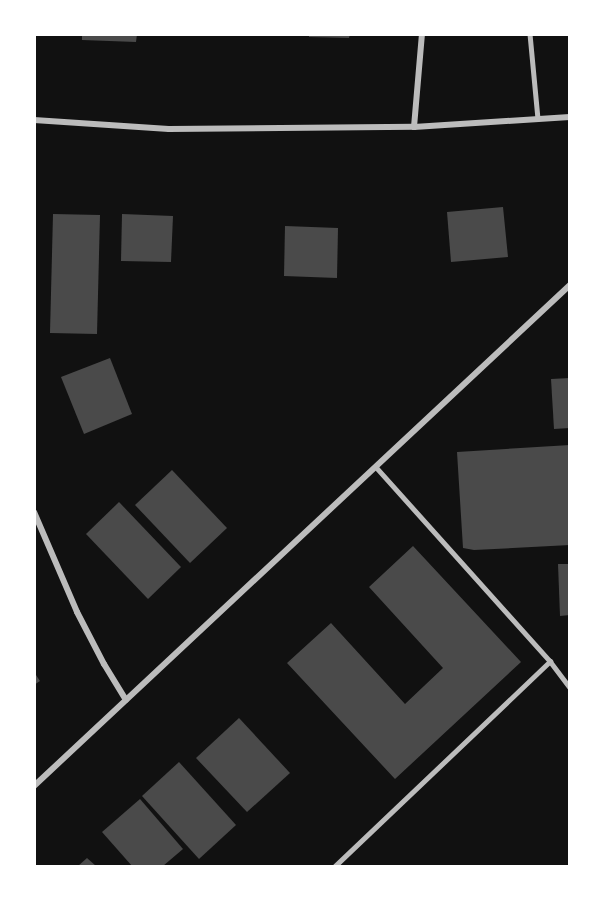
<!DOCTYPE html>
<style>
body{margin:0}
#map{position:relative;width:604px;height:901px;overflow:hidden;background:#111;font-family:Georgia,serif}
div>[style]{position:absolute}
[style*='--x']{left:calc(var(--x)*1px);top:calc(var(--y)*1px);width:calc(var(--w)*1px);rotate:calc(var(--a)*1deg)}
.building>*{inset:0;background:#4a4a4a}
.service>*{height:4.5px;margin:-2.25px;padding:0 2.25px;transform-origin:2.25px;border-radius:2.25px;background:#bcbcbc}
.minor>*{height:6px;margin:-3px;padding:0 3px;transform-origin:3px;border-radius:3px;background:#bcbcbc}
span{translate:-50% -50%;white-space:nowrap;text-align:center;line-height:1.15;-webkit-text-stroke:4.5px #fff;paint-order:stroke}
.frame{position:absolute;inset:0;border:36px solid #fff;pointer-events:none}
</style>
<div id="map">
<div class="building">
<div style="clip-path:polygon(82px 34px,137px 34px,136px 42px,82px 40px)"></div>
<div style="clip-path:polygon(309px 34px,350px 34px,349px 38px,309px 37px)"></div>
<div style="clip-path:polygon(503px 207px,508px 257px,451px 262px,447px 212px)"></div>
<div style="clip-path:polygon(53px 214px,100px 215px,97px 334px,50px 333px)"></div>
<div style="clip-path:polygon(122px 214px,173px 216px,171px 262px,121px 261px)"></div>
<div style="clip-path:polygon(285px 226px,338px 228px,337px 278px,284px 276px)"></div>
<div style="clip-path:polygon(110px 358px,132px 414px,84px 434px,61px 377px)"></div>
<div style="clip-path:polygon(570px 378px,570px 428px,554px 429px,551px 379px)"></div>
<div style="clip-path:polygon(570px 445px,570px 545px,474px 550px,463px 548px,457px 452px)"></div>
<div style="clip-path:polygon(172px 470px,227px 528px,190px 563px,135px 505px)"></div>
<div style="clip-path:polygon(119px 502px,181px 567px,148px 599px,86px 534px)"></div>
<div style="clip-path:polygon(413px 546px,521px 662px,395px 779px,287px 663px,331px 623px,405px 704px,443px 668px,369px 587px)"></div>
<div style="clip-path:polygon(558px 564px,570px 564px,570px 615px,560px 616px)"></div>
<div style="clip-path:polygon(34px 672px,40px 681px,34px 685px)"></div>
<div style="clip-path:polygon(239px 718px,290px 773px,247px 812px,196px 758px)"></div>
<div style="clip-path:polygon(179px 762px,236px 825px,199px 859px,142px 796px)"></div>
<div style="clip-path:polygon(140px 799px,183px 849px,163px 866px,132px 866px,102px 832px)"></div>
<div style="clip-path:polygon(87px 858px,96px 866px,78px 866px)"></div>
</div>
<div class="service">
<div style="--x:530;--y:34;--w:85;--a:84.6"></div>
<div style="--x:376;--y:467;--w:261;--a:48.1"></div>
<div style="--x:550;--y:661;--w:34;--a:53"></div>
<div style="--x:335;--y:866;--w:297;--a:-43.6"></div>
</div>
<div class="minor">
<div style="--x:34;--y:120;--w:135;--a:3.8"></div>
<div style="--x:169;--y:129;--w:245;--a:-0.5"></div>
<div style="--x:414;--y:127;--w:156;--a:-3.7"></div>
<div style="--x:414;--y:127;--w:93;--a:-85.1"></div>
<div style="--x:34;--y:512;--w:109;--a:66.7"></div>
<div style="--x:77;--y:612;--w:59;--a:62.6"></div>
<div style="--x:104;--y:664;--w:42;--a:58.6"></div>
<div style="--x:34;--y:786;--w:734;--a:-43.07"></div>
</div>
<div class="frame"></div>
</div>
